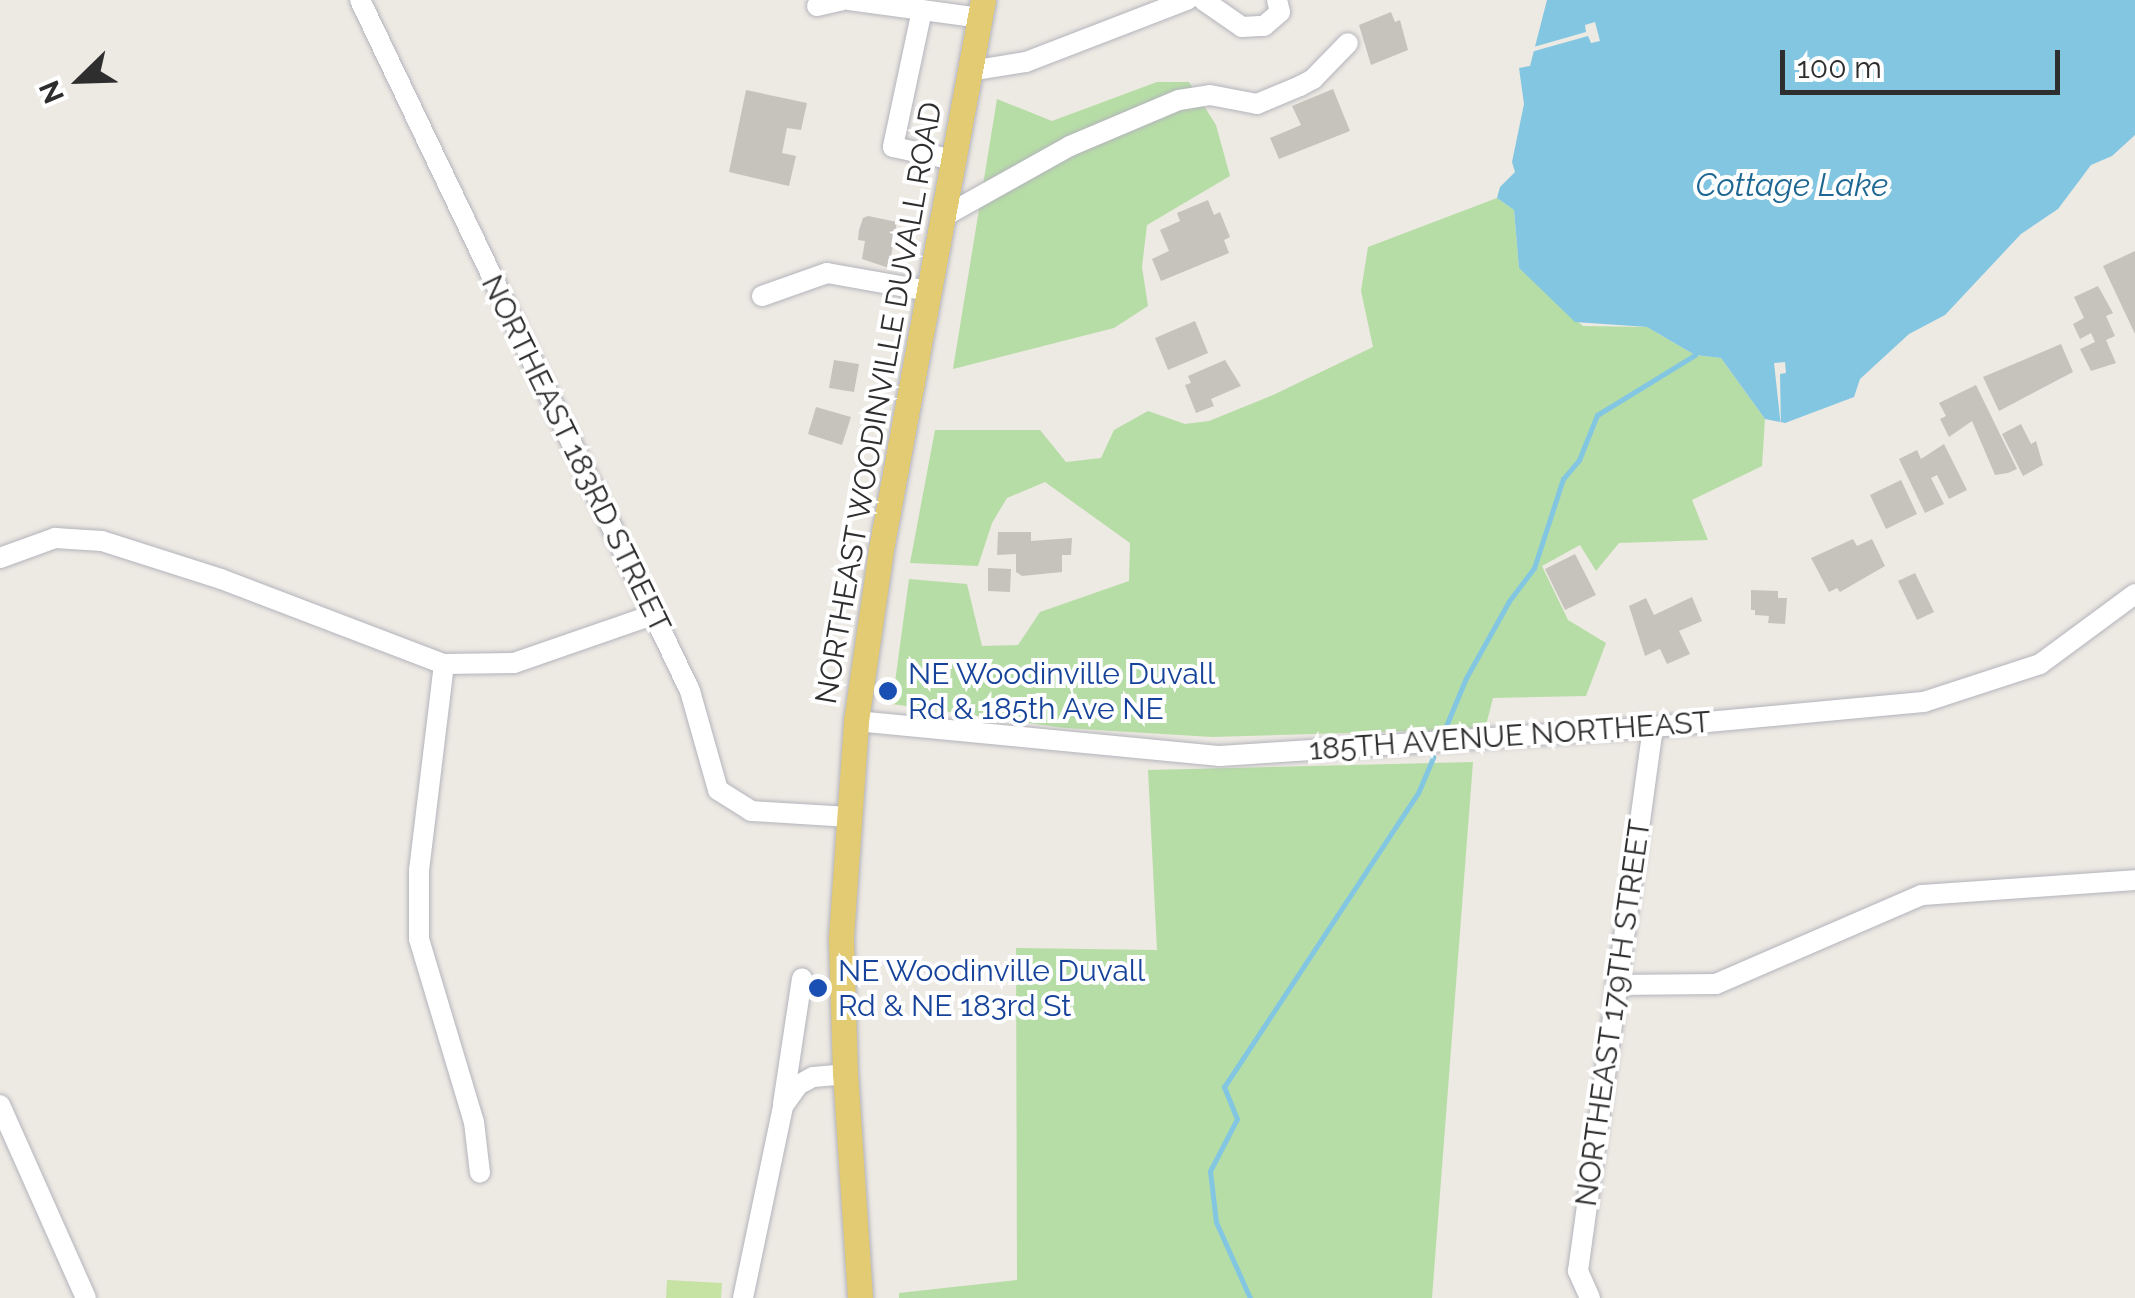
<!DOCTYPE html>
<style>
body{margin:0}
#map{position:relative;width:2135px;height:1298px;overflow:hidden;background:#ede9e3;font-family:Raleway,sans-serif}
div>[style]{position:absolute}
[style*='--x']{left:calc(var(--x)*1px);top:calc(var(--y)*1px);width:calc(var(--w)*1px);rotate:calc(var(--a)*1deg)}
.green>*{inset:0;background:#b7dda6}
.pitch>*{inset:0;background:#c6e3a3}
.water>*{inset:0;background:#83c6e2}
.pier>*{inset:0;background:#ede9e3}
.stream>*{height:5px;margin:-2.5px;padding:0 2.5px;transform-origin:2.5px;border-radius:2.5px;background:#83c6e2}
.building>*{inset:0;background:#c6c3bd}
.roads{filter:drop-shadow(0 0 2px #b3b4bc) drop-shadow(0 0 2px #b3b4bc)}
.minor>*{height:20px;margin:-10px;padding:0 10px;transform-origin:10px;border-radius:10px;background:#fff}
.major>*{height:25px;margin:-12.5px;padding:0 12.5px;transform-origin:12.5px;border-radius:12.5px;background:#e2cb73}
.dots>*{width:28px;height:28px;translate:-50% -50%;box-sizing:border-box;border:5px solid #fff;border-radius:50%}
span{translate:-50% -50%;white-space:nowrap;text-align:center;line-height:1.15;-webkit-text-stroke:8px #fff;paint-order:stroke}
.street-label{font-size:30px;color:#2e2e2e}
.transit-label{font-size:30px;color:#164399}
.left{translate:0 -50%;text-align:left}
.water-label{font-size:32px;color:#1e6792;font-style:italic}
.north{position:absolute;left:30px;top:30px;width:100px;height:100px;-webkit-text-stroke:8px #fff;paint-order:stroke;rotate:247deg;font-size:28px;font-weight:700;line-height:40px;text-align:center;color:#2e2e2e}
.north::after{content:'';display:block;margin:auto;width:35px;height:45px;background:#2e2e2e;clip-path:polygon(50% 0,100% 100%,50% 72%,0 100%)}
.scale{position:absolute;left:1780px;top:50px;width:280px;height:45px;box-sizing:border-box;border:5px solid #2e2e2e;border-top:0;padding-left:12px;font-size:30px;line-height:35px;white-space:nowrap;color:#2e2e2e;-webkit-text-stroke:8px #fff;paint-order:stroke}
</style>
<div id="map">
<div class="green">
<div style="clip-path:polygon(1157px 82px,1189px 82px,1216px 125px,1230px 176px,1147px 225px,1142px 267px,1148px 306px,1114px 328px,953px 369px,997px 99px,1052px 121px)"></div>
<div style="clip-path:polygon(1497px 198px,1514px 210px,1519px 268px,1583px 326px,1647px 327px,1695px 355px,1721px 358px,1765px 419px,1762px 466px,1692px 500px,1708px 540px,1619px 543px,1596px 571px,1580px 545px,1542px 566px,1568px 620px,1606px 643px,1586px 696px,1493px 698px,1485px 729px,1212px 737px,1064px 728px,892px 704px,909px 579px,967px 584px,982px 646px,1018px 645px,1040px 612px,1129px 581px,1130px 543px,1045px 482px,1007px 498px,992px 523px,978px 566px,910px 563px,935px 430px,1040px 430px,1066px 462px,1101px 458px,1114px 430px,1148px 411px,1185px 424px,1209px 421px,1273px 395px,1373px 347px,1361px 291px,1368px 247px)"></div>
<div style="clip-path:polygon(1473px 762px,1432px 1298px,899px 1298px,899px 1293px,1017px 1280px,1016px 948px,1157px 950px,1148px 770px)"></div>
</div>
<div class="pitch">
<div style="clip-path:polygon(667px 1280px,722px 1283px,721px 1298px,666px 1298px)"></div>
</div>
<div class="water">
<div style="clip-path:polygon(1547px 0,2135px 0,2135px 135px,2112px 156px,2091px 165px,2058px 209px,2021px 234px,1945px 315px,1909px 334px,1860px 379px,1854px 397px,1785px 423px,1765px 419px,1721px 358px,1695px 355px,1647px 327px,1575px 322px,1519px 268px,1514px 210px,1497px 198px,1500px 187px,1515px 172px,1512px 162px,1524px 104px,1519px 68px,1530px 66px)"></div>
</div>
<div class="pier">
<div style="clip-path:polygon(1595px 22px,1600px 41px,1591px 43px,1588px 36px,1531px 52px,1530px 48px,1586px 32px,1585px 25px)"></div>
<div style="clip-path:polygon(1785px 362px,1786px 373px,1780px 374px,1781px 427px,1774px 363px)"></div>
</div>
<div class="stream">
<div style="--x:1446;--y:726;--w:52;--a:-67.4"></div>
<div style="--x:1466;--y:678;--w:88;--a:-60.8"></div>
<div style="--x:1509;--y:601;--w:41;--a:-52.9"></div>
<div style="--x:1534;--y:568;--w:94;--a:-72"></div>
<div style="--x:1563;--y:479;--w:25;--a:-50"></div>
<div style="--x:1579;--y:460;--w:48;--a:-68.2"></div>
<div style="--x:1597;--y:415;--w:115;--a:-31.5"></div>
<div style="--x:1250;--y:1298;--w:83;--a:-114.1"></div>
<div style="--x:1216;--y:1222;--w:51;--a:-96.7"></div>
<div style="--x:1210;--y:1171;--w:59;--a:-62.6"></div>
<div style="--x:1237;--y:1119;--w:35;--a:-112"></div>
<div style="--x:1224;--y:1087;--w:352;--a:-56.6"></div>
<div style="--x:1418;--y:793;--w:39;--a:-67"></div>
</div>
<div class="building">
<div style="clip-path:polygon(1391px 12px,1395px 22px,1400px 20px,1408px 50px,1371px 65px,1359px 25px)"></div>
<div style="clip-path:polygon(1333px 89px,1350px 131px,1279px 159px,1270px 138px,1301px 125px,1292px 106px)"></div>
<div style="clip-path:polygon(746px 90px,807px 103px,801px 130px,787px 128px,782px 153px,796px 156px,789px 186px,729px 172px)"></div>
<div style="clip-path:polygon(1208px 200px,1214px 215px,1220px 212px,1230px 237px,1224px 240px,1229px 253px,1161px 281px,1152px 259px,1169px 251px,1160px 230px,1180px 221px,1177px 213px)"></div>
<div style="clip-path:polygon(868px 216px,897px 222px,889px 268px,862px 259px,865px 241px,858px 240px,859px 230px,863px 218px)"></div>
<div style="clip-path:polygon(2135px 251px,2135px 334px,2103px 266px)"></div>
<div style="clip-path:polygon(2098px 286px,2113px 313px,2106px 316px,2115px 336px,2106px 340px,2116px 363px,2091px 371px,2080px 349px,2095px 342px,2091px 333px,2080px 339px,2073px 324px,2084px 318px,2074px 297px)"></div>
<div style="clip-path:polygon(1195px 321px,1208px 353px,1168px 370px,1155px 338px)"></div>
<div style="clip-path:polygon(2061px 344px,2073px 372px,1999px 411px,1983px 377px)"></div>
<div style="clip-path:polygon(834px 360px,859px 364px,854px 392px,829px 388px)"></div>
<div style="clip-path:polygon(1225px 360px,1241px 386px,1211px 399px,1214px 406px,1196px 413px,1185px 385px,1191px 383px,1188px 376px)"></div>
<div style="clip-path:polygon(1976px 385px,2017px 469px,2008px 473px,1995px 475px,1972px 421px,1949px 437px,1940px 419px,1946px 416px,1939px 403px)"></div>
<div style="clip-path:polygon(816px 407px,851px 417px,842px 445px,808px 434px)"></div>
<div style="clip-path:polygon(2021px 424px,2031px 444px,2036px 441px,2043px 465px,2023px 476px,2002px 434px)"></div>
<div style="clip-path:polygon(1944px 444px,1967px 490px,1949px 499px,1937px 475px,1931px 478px,1944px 504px,1925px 513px,1899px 459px,1917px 450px,1921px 459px)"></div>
<div style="clip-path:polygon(1901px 480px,1917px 514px,1886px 529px,1870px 495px)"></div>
<div style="clip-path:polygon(998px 532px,1031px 532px,1031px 541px,1072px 538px,1071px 555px,1062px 555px,1062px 572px,1022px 576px,1016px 572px,1016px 554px,997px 555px)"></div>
<div style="clip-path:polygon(1853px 539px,1857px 546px,1872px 539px,1885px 566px,1840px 592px,1837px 588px,1829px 592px,1811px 558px)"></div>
<div style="clip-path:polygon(1575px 554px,1596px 595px,1565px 610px,1545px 569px)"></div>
<div style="clip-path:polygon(988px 568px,1011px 569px,1010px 592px,988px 591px)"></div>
<div style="clip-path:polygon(1915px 573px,1934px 612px,1917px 620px,1898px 581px)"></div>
<div style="clip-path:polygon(1751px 590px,1778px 591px,1778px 598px,1787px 598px,1785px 624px,1768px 623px,1769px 616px,1755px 615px,1755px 610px,1751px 610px)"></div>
<div style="clip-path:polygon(1692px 597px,1702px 621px,1679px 631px,1690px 654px,1667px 664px,1660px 649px,1645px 656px,1629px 606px,1646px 598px,1654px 615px)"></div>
</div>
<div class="roads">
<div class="minor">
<div style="--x:360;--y:0;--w:766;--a:64.47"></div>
<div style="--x:690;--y:691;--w:103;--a:74.2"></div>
<div style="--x:718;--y:790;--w:39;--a:32"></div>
<div style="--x:751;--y:811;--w:97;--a:3.5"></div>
<div style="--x:849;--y:0;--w:132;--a:7.8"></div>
<div style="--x:1203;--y:0;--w:47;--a:34.7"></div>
<div style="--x:1242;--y:27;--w:22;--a:-3"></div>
<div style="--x:1264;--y:26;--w:21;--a:-41"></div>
<div style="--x:1280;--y:12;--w:12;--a:-104"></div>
<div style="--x:817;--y:6;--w:26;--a:-13"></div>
<div style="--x:922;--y:10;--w:140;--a:102"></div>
<div style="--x:893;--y:147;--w:62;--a:12"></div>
<div style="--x:970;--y:71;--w:57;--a:-9.1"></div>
<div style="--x:1026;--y:62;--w:173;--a:-21.1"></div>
<div style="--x:943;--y:217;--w:145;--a:-29.2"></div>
<div style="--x:1070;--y:146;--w:118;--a:-22.9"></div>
<div style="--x:1179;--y:100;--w:31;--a:-9"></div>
<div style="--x:1210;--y:95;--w:48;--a:10.8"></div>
<div style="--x:1257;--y:104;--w:47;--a:-22.7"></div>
<div style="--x:1300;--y:86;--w:15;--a:-28"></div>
<div style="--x:1313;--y:79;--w:50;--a:-45.8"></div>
<div style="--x:762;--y:296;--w:69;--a:-19.5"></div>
<div style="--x:827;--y:273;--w:104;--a:10"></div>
<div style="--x:0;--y:558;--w:59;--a:-20"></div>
<div style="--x:55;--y:538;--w:47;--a:3.7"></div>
<div style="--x:102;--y:541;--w:125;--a:17.7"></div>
<div style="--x:221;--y:579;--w:239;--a:20.9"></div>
<div style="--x:444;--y:664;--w:70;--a:-0.8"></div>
<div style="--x:514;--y:663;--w:147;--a:-19.1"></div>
<div style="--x:444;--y:664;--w:208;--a:96.9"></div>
<div style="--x:419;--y:870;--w:69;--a:90"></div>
<div style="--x:419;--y:939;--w:191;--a:73.3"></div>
<div style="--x:474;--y:1122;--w:51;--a:83.3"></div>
<div style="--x:856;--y:721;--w:366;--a:5.5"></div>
<div style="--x:1220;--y:756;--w:434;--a:-3.8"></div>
<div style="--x:1653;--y:727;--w:272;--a:-5.3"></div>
<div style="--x:1924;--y:702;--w:122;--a:-18.1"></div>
<div style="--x:2040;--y:664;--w:118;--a:-36.4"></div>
<div style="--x:1616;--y:985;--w:100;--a:-0.6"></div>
<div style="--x:1716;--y:984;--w:224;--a:-23.4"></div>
<div style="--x:1922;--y:895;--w:214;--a:-4"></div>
<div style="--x:783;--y:1104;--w:127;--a:-81.4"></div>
<div style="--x:0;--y:1105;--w:211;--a:66"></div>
<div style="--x:743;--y:1298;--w:196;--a:-78.2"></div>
<div style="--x:783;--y:1106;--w:26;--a:-54"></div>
<div style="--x:798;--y:1085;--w:17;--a:-28"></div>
<div style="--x:813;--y:1077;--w:32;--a:-5"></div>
<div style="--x:1590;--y:1298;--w:30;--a:-114"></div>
<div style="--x:1578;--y:1271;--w:549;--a:-82.15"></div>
</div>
<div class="major">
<div style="--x:860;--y:1298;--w:225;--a:-93.8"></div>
<div style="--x:845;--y:1074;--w:137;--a:-91.7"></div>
<div style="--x:841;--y:937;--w:217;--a:-86"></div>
<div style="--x:856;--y:721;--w:174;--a:-81.7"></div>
<div style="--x:881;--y:549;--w:558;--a:-79.47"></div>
</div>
</div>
<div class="dots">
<div style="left:888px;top:691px;background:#1a4fb4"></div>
<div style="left:818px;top:988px;background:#1a4fb4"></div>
</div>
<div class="street-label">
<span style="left:879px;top:403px;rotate:-80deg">NORTHEAST WOODINVILLE DUVALL ROAD</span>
<span style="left:576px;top:454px;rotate:64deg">NORTHEAST 183RD STREET</span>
<span style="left:1510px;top:736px;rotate:-4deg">185TH AVENUE NORTHEAST</span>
<span style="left:1613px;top:1013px;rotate:-82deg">NORTHEAST 179TH STREET</span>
</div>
<div class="transit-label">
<span class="left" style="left:908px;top:691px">NE Woodinville Duvall<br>Rd &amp; 185th Ave NE</span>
<span class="left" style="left:838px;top:988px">NE Woodinville Duvall<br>Rd &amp; NE 183rd St</span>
</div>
<div class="water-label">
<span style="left:1792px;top:185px">Cottage Lake</span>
</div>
<div class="north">N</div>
<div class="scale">100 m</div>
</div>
